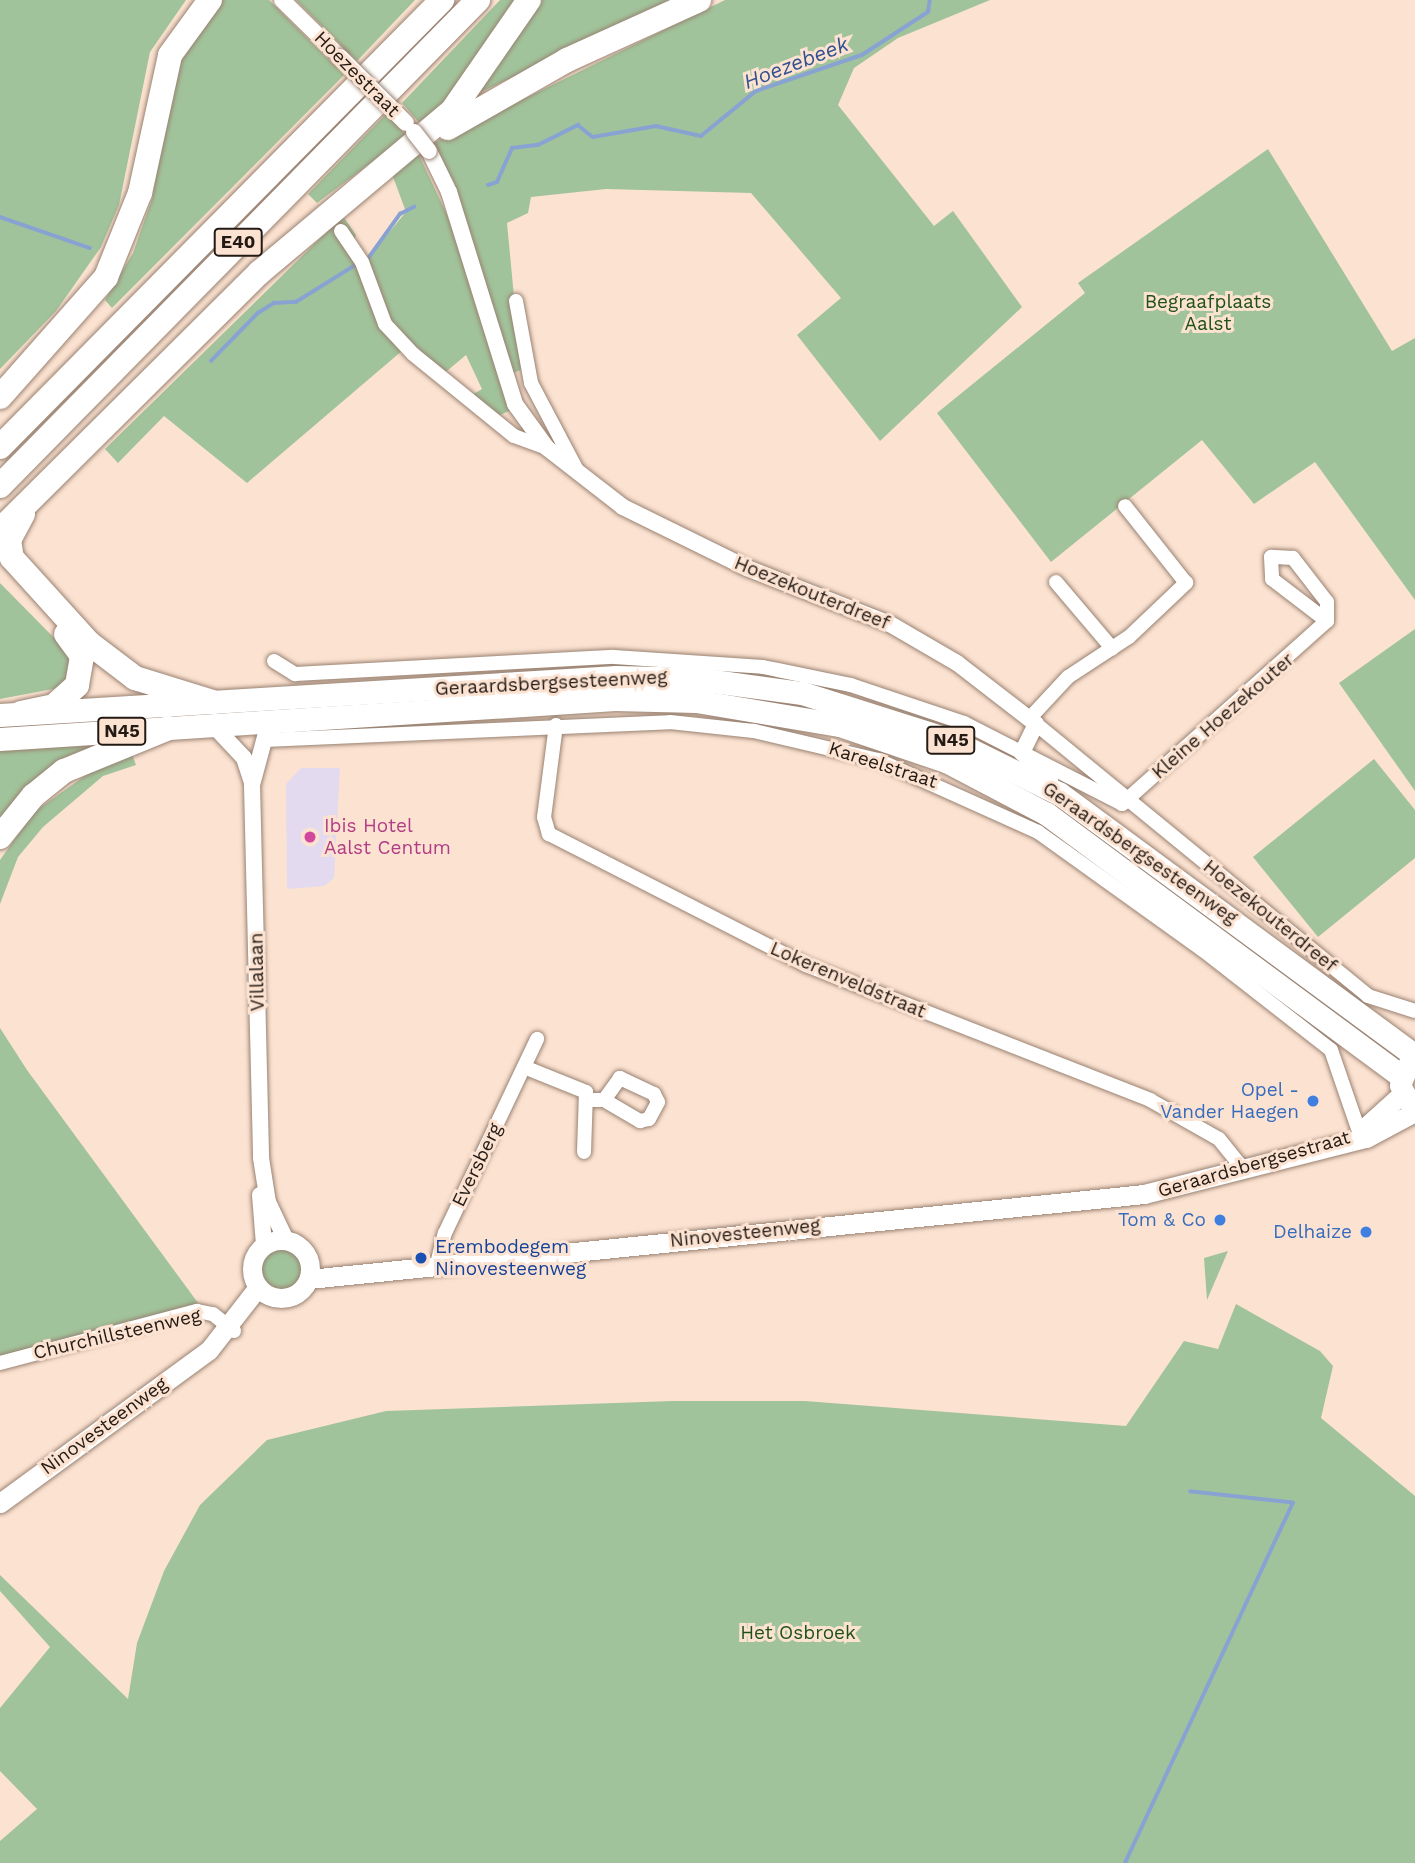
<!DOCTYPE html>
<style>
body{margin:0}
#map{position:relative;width:1415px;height:1863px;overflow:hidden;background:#fce2d1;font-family:"Work Sans",sans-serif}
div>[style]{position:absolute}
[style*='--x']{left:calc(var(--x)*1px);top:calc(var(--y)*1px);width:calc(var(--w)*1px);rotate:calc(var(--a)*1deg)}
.commercial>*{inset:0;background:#e3daef}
.green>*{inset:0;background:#a1c39b}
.round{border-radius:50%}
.stream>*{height:3.5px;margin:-1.75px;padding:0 1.75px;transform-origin:1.75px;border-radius:1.75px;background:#88a3d2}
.roads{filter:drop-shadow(0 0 2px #998272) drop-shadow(0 0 2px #998272)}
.minor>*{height:14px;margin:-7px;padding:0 7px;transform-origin:7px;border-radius:7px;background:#fff}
.tertiary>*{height:16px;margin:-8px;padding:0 8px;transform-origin:8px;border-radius:8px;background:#fff}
.secondary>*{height:19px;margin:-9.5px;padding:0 9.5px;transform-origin:9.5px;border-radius:9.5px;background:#fff}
.secondary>.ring{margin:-9.5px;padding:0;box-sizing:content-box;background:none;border:19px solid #fff;border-radius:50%}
.primary>*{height:21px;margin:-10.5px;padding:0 10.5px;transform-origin:10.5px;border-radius:10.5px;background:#fff}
.trunk>*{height:23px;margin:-11.5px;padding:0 11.5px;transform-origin:11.5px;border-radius:11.5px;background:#fff}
.motorway>*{height:24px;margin:-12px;padding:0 12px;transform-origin:12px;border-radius:12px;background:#fff}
.bridges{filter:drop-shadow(0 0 2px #998272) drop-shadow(0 0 2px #998272)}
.tertiary-bridge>*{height:16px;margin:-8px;padding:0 8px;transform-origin:8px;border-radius:8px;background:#fff}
.dots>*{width:19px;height:19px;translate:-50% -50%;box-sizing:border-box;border:4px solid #fce2d1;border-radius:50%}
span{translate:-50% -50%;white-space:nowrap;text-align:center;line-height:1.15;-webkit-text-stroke:6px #fce2d1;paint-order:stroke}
.shield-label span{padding:2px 5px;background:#fce2d1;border:2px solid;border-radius:5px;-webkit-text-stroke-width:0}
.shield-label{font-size:18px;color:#231a14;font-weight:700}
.street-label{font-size:19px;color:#231a14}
.park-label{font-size:19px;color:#1f5217}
.hotel-label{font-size:19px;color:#b23c85}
.left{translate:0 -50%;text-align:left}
.shop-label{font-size:19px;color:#366cbe}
.right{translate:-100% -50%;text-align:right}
.transit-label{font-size:19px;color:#164399}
.water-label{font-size:21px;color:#31528e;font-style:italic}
</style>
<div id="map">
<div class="commercial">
<div style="clip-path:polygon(301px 768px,340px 768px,334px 878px,324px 886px,287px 889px,286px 784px)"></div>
</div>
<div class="green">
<div style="clip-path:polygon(0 0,186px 0,150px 52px,119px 205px,101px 247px,56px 311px,0 369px)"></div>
<div style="clip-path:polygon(223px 0,269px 0,344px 75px,112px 308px,105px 300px,133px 253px,152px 199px,173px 83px,186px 47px)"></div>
<div style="clip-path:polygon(296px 0,415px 0,357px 61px)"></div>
<div style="clip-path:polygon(500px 0,521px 0,468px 78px,421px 125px,402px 103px)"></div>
<div style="clip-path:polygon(539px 0,675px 0,477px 94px)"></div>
<div style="clip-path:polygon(725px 0,990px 0,898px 38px,854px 68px,838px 105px,934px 226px,953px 211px,1022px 307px,880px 441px,797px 335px,841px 298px,751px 193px,606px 189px,531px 197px,528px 213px,507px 223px,521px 370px,510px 374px,455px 185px,434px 143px)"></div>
<div style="clip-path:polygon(386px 114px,407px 136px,317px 203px,308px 194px)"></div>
<div style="clip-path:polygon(1268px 149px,1392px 351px,1415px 338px,1415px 600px,1315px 462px,1254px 504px,1202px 440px,1051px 562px,937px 413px,1085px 293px,1078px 283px)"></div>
<div style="clip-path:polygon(419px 155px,456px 234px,511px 410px,500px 415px,472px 395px,482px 389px,466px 355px,441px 376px,389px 322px,365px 261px,406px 212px,392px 174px)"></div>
<div style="clip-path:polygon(343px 216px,356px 235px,351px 249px,403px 350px,247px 483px,164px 416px,118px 463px,105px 449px)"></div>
<div style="clip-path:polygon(0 583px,69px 653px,69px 675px,58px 688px,0 699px)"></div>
<div style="clip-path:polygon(1415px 629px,1415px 791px,1339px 683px)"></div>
<div style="clip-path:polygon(102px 744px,18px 797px,0 818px,0 748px)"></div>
<div style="clip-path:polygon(132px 754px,136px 765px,103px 776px,43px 827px,18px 857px,0 904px,0 860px,34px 812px,106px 761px)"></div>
<div style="clip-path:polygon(1374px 759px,1415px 810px,1415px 858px,1318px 937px,1253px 857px)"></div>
<div style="clip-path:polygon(0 1028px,27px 1070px,201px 1307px,0 1357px)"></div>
<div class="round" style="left:259px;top:1246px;width:46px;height:46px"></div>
<div style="clip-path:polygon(1228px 1251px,1207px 1300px,1204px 1258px)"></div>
<div style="clip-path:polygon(1236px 1304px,1320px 1351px,1333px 1366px,1321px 1418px,1415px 1496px,1415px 1863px,0 1863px,0 1841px,37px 1809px,0 1771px,0 1708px,50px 1647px,0 1591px,0 1575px,128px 1699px,137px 1643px,164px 1571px,200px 1505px,267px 1440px,386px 1411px,672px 1401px,805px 1401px,1126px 1426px,1184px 1341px,1218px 1349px)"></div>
</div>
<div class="stream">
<div style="--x:488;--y:185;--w:9;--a:-18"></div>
<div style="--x:497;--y:182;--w:37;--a:-66"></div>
<div style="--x:512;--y:148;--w:26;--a:-7"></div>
<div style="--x:538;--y:145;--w:45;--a:-26.6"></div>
<div style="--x:578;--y:125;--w:19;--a:39"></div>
<div style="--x:593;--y:137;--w:64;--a:-9.9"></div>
<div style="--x:656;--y:126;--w:46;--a:12.5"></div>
<div style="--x:701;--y:136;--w:71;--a:-39.3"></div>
<div style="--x:756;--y:91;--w:112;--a:-18.8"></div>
<div style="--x:862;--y:55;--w:79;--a:-33.1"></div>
<div style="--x:928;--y:12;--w:12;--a:-81"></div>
<div style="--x:0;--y:217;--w:95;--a:19"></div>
<div style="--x:367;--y:260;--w:57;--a:-54.3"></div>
<div style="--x:400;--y:214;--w:16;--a:-27"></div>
<div style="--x:211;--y:361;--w:67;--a:-45.6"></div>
<div style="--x:258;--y:313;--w:19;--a:-32"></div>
<div style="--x:274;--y:303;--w:22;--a:-3"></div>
<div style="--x:296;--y:302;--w:72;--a:-31.9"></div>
<div style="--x:1125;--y:1863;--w:397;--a:-65"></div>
<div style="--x:1293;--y:1503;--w:103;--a:-173.8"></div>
</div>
<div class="roads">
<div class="minor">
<div style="--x:341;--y:231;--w:37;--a:56"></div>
<div style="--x:362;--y:262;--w:66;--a:69.6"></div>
<div style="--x:385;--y:324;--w:41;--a:47"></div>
<div style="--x:413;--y:354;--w:130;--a:39.1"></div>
<div style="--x:514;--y:436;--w:35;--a:20"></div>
<div style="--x:516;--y:301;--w:83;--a:79.6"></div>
<div style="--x:531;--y:383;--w:101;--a:62.2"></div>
<div style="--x:1056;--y:582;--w:87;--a:49.7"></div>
<div style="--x:274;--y:661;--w:25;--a:32"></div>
<div style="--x:295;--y:674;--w:319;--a:-3.1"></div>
<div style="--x:614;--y:657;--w:149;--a:3.8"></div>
<div style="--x:763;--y:667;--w:90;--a:11.6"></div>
<div style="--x:851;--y:685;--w:119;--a:18.6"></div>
<div style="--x:964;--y:723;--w:178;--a:27.1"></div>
<div style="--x:1122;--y:804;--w:275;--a:-41.8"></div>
<div style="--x:1327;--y:621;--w:19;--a:-90"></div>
<div style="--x:1327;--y:602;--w:56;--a:-127.7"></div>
<div style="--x:1293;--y:558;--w:22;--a:-177"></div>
<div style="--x:1271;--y:557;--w:22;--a:87"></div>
<div style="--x:1272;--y:579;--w:69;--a:37.4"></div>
<div style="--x:1029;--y:719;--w:57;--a:-47.1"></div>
<div style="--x:1068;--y:677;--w:73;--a:-33.3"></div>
<div style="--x:1129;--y:637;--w:79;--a:-43.5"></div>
<div style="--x:1186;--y:583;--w:98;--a:-128.4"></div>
<div style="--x:1036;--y:724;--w:429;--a:39.3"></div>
<div style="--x:1368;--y:996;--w:49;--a:17.7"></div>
<div style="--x:556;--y:725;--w:93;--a:97.4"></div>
<div style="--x:544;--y:817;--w:18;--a:74"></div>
<div style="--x:549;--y:834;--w:288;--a:27"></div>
<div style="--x:806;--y:965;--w:370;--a:21.4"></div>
<div style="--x:1150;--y:1100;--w:79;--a:29.5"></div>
<div style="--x:1219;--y:1139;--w:40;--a:51"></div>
<div style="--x:265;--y:740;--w:405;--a:-2.5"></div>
<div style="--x:670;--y:722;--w:84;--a:6.1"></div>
<div style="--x:754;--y:731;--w:127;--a:13.2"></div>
<div style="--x:878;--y:760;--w:175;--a:24.2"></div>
<div style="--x:1038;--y:832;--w:203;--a:35.6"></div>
<div style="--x:1203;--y:950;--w:162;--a:38"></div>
<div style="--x:1331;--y:1050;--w:89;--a:71"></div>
<div style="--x:524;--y:1067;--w:67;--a:22"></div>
<div style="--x:586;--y:1092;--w:60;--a:91.9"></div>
<div style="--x:588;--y:1100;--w:16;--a:0"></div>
<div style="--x:604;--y:1100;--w:42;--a:30.3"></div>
<div style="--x:640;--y:1121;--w:9;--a:-13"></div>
<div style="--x:649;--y:1119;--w:19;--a:-62"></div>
<div style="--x:658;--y:1102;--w:9;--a:-117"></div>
<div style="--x:654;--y:1094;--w:38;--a:-155"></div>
<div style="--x:620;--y:1078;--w:27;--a:126"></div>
<div style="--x:437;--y:1264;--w:32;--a:-76"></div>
<div style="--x:445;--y:1233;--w:215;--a:-64.6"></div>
<div style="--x:0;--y:1363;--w:204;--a:-14.8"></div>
<div style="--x:197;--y:1311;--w:16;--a:11"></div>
<div style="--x:213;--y:1314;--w:27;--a:39"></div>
</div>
<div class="tertiary">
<div style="--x:282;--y:0;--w:81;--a:44.5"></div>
<div style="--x:429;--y:151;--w:46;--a:64"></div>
<div style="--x:449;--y:192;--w:222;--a:72.7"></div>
<div style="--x:515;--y:404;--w:54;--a:54"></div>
<div style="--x:547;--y:448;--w:96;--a:37.8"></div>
<div style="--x:623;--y:507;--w:138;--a:26.2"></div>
<div style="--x:747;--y:568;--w:154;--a:21.4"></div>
<div style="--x:890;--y:624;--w:78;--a:30.2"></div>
<div style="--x:957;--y:663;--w:100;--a:37.7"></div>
<div style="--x:1036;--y:724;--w:32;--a:116"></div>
<div style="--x:1022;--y:753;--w:38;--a:42"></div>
<div style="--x:269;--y:722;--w:65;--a:105.1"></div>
<div style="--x:252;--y:785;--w:373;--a:88.6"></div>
<div style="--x:261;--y:1158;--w:45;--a:81"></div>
<div style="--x:268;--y:1202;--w:42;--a:64.7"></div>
<div style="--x:213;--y:725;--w:45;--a:46.8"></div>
<div style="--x:244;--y:758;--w:26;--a:72"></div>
<div style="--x:260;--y:1195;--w:50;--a:85.4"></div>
</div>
<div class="secondary">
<div style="--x:1362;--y:1130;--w:54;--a:-42"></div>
<div class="ring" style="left:252px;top:1240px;width:39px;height:39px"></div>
<div style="--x:309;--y:1279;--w:839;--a:-5.81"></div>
<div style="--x:1144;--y:1194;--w:229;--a:-14.2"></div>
<div style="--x:1366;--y:1138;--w:55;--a:-28"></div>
<div style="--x:0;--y:1503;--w:259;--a:-36.2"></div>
<div style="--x:209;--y:1350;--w:80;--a:-52.1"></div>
</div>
<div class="primary">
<div style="--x:1409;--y:1063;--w:24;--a:112"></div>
<div style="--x:1400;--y:1085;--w:31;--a:61"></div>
</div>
<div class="trunk">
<div style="--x:0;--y:715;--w:617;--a:-3.53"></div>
<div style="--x:616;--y:677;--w:82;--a:1.4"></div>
<div style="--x:698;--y:679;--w:105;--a:7.7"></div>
<div style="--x:802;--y:693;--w:158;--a:17.6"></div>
<div style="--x:953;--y:741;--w:119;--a:26.4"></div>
<div style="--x:1060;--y:794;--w:441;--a:36.4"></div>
<div style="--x:0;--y:739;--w:616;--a:-3.72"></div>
<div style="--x:615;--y:699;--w:81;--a:1.4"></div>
<div style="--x:696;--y:701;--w:146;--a:9.5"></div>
<div style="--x:840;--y:725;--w:112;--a:18.8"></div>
<div style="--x:946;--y:761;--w:114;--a:27.7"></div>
<div style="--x:1047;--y:814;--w:440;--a:36.5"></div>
</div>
<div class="motorway">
<div style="--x:448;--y:128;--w:137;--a:-29.7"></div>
<div style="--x:567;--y:60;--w:145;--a:-24.4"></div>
<div style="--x:0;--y:397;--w:160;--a:-48.5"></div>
<div style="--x:106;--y:277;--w:91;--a:-68"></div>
<div style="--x:140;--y:193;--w:141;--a:-77.7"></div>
<div style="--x:170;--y:55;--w:68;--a:-54"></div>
<div style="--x:0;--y:447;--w:629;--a:-45.32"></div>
<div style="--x:0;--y:486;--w:682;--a:-45.48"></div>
<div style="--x:23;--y:514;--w:30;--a:118"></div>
<div style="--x:9;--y:540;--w:18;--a:81"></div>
<div style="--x:12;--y:558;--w:115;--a:47.8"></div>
<div style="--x:89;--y:643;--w:58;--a:37.3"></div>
<div style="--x:135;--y:678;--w:82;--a:17.1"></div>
<div style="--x:0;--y:530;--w:366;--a:-44.8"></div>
<div style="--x:260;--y:272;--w:251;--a:-40"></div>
<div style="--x:452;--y:111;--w:135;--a:-55.3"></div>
<div style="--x:21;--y:713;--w:34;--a:-12"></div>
<div style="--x:54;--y:706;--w:31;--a:-42"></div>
<div style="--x:77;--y:685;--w:29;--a:-80"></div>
<div style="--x:82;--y:656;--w:27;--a:-126"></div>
<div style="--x:0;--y:837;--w:53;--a:-51.2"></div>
<div style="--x:33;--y:796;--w:40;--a:-39"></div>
<div style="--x:64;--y:771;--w:113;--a:-22.3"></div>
</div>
</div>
<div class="bridges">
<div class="tertiary-bridge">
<div style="--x:340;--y:57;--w:93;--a:45"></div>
<div style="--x:414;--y:132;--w:24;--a:52"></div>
</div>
</div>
<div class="dots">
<div style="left:310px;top:837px;background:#d1479c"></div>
<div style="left:1313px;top:1101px;background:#3f7fe0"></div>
<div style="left:1220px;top:1220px;background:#3f7fe0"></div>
<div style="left:1366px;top:1232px;background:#3f7fe0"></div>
<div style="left:421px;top:1258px;background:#1a4fb4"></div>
</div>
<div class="shield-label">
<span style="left:238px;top:242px">E40</span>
<span style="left:122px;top:731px">N45</span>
<span style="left:951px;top:740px">N45</span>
</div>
<div class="street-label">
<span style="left:357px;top:74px;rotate:45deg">Hoezestraat</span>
<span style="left:812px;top:593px;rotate:22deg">Hoezekouterdreef</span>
<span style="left:551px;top:683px;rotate:-3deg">Geraardsbergsesteenweg</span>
<span style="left:1223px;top:716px;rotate:-41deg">Kleine Hoezekouter</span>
<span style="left:883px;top:765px;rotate:18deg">Kareelstraat</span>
<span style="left:1140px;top:853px;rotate:35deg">Geraardsbergsesteenweg</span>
<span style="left:1270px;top:916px;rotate:39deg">Hoezekouterdreef</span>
<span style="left:257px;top:972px;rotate:-91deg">Villalaan</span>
<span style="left:848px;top:980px;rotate:23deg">Lokerenveldstraat</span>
<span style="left:1254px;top:1164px;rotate:-16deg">Geraardsbergsestraat</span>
<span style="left:477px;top:1165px;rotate:-64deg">Eversberg</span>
<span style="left:745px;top:1233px;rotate:-6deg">Ninovesteenweg</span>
<span style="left:117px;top:1334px;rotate:-13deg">Churchillsteenweg</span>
<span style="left:104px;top:1426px;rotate:-36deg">Ninovesteenweg</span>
</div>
<div class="park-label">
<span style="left:1208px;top:313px">Begraafplaats<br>Aalst</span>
<span style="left:798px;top:1633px">Het Osbroek</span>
</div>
<div class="hotel-label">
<span class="left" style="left:324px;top:837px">Ibis Hotel<br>Aalst Centum</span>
</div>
<div class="shop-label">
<span class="right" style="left:1299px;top:1101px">Opel -<br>Vander Haegen</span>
<span class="right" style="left:1206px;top:1220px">Tom &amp; Co</span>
<span class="right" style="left:1352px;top:1232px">Delhaize</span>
</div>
<div class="transit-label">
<span class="left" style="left:435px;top:1258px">Erembodegem<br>Ninovesteenweg</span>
</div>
<div class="water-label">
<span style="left:796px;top:63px;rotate:-21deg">Hoezebeek</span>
</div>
</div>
